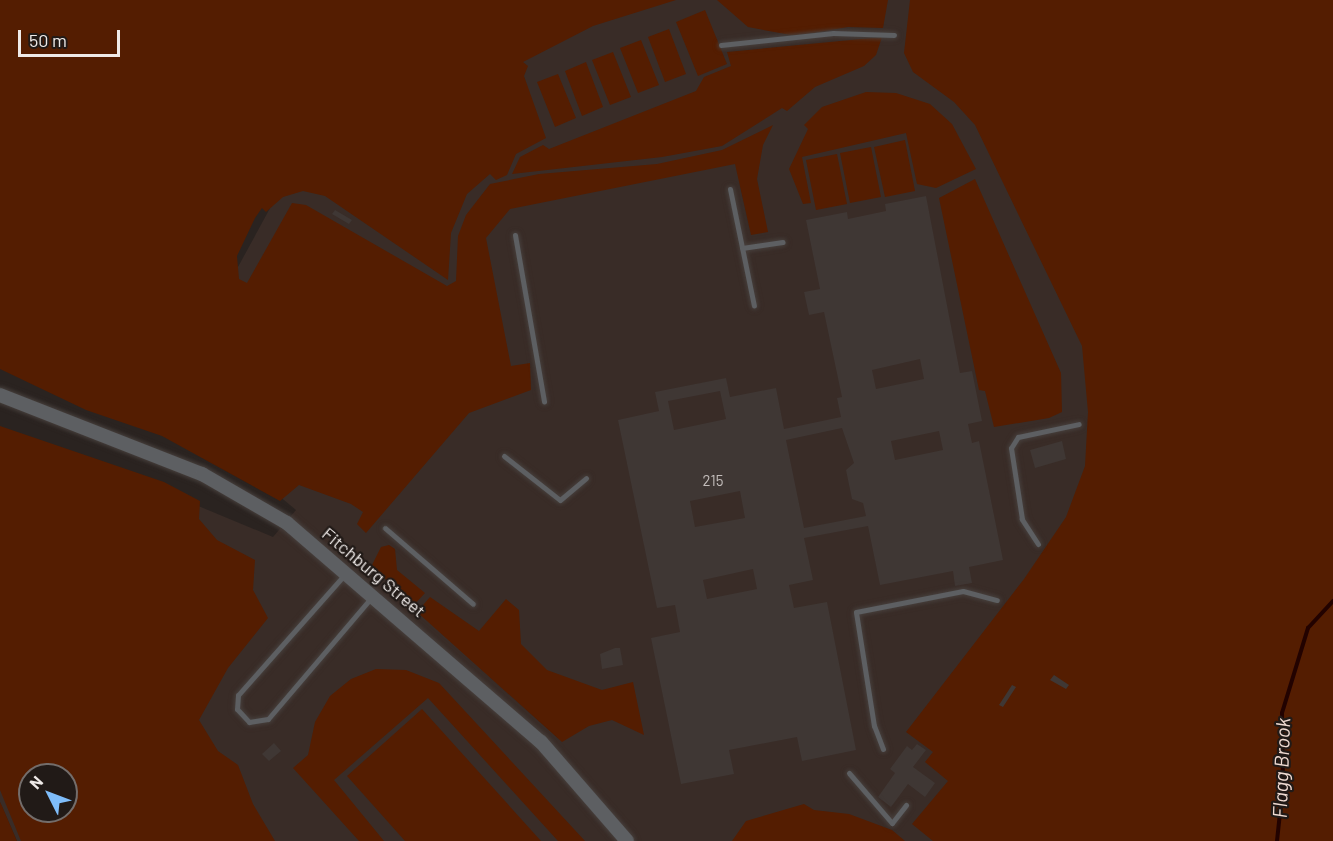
<!DOCTYPE html>
<style>
body{margin:0}
#map{position:relative;width:1333px;height:841px;overflow:hidden;background:#2a2320;font-family:Barlow,sans-serif}
div>[style]{position:absolute}
[style*='--x']{left:calc(var(--x)*1px);top:calc(var(--y)*1px);width:calc(var(--w)*1px);rotate:calc(var(--a)*1deg)}
.built>*{inset:0;background:#392c27}
.green>*{inset:0;background:#541d01}
.stream>*{height:4px;margin:-2px;padding:0 2px;transform-origin:2px;border-radius:2px;background:#220200}
.building>*{inset:0;background:#3f3734}
.roads{filter:drop-shadow(0 0 2px #463f3c) drop-shadow(0 0 2px #463f3c)}
.service>*{height:5px;margin:-2.5px;padding:0 2.5px;transform-origin:2.5px;border-radius:2.5px;background:#5d5f62}
.tertiary>*{height:14px;margin:-7px;padding:0 7px;transform-origin:7px;border-radius:7px;background:#5d5f62}
span{translate:-50% -50%;white-space:nowrap;text-align:center;line-height:1.15;-webkit-text-stroke:4.5px #211a17;paint-order:stroke}
.number-label{font-size:15px;color:#c3bdbb}
.number-label span{-webkit-text-stroke-width:0}
.street-label{font-size:18px;color:#efeae8}
.water-label{font-size:20px;color:#f0dbd2;font-style:italic}
.north{position:absolute;left:18px;top:763px;width:60px;height:60px;box-sizing:border-box;background:#211a17;border:2px solid #736d6b;border-radius:50%;rotate:312deg;font-size:16px;font-weight:700;line-height:24px;text-align:center;color:#efeae8}
.north::after{content:'';display:block;margin:auto;width:21px;height:27px;background:#7fbdfa;clip-path:polygon(50% 0,100% 100%,50% 72%,0 100%)}
.scale{position:absolute;left:18px;top:30px;width:102px;height:27px;box-sizing:border-box;border:3px solid #efeae8;border-top:0;padding-left:8px;font-size:18px;line-height:21px;white-space:nowrap;color:#efeae8;-webkit-text-stroke:4px #211a17;paint-order:stroke}
</style>
<div id="map">
<div class="built">
<div style="clip-path:polygon(evenodd,325px 0,1333px 0,1174px 841px,17px 841px,0 802px,0 486px,37px 439px,273px 537px,296px 510px,165px 401px,275px 199px,325px 0,30px 775px,66px 775px,66px 811px,30px 811px,30px 775px)"></div>
</div>
<div class="green">
<div style="clip-path:polygon(0 0,676px 0,593px 26px,523px 62px,528px 66px,524px 76px,546px 138px,516px 154px,507px 175px,496px 180px,490px 174px,467px 194px,451px 233px,448px 280px,325px 196px,303px 191px,283px 197px,266px 212px,262px 208px,255px 218px,237px 256px,239px 279px,247px 283px,292px 203px,306px 205px,447px 286px,456px 281px,458px 236px,466px 215px,490px 184px,539px 174px,657px 164px,722px 150px,773px 125px,763px 145px,757px 179px,768px 232px,751px 235px,735px 164px,510px 209px,486px 238px,511px 366px,530px 363px,531px 390px,469px 413px,366px 533px,357px 524px,363px 512px,351px 504px,299px 485px,280px 501px,162px 436px,86px 410px,0 369px)"></div>
<div style="clip-path:polygon(717px 0,888px 0,883px 28px,848px 27px,796px 36px,748px 27px)"></div>
<div style="clip-path:polygon(910px 0,1333px 0,1333px 841px,933px 841px,912px 824px,948px 781px,925px 762px,933px 752px,906px 732px,1024px 579px,1066px 517px,1085px 466px,1088px 412px,1082px 346px,975px 125px,954px 102px,913px 72px,904px 53px)"></div>
<div style="clip-path:polygon(705px 10px,727px 64px,698px 76px,676px 22px)"></div>
<div style="clip-path:polygon(669px 29px,686px 74px,665px 82px,648px 37px)"></div>
<div style="clip-path:polygon(882px 37px,876px 55px,864px 66px,815px 87px,787px 111px,782px 108px,722px 146px,662px 157px,512px 174px,520px 157px,543px 145px,549px 149px,696px 91px,704px 77px,731px 66px,727px 52px)"></div>
<div style="clip-path:polygon(641px 40px,659px 85px,638px 93px,620px 48px)"></div>
<div style="clip-path:polygon(613px 52px,631px 97px,610px 105px,592px 60px)"></div>
<div style="clip-path:polygon(586px 62px,603px 107px,582px 116px,565px 71px)"></div>
<div style="clip-path:polygon(558px 74px,576px 118px,555px 127px,537px 82px)"></div>
<div style="clip-path:polygon(866px 92px,896px 93px,930px 104px,952px 124px,976px 169px,936px 188px,917px 184px,906px 133px,802px 157px,811px 203px,803px 204px,789px 169px,808px 129px,804px 125px,822px 107px)"></div>
<div style="clip-path:polygon(905px 140px,915px 191px,885px 197px,874px 147px)"></div>
<div style="clip-path:polygon(871px 147px,881px 197px,850px 203px,840px 153px)"></div>
<div style="clip-path:polygon(837px 154px,847px 204px,816px 210px,806px 160px)"></div>
<div style="clip-path:polygon(975px 179px,1061px 373px,1062px 412px,1049px 418px,994px 427px,985px 391px,979px 390px,939px 198px)"></div>
<div style="clip-path:polygon(evenodd,0 426px,164px 482px,200px 501px,199px 519px,217px 540px,255px 560px,253px 590px,268px 618px,228px 668px,199px 720px,218px 751px,238px 765px,253px 804px,275px 841px,21px 841px,0 790px,0 426px,30px 775px,66px 775px,66px 811px,30px 811px,30px 775px)"></div>
<div style="clip-path:polygon(389px 545px,395px 549px,397px 570px,425px 593px,412px 607px,372px 565px,381px 547px)"></div>
<div style="clip-path:polygon(430px 597px,479px 631px,506px 599px,519px 610px,521px 644px,547px 670px,602px 690px,633px 682px,644px 735px,612px 720px,589px 726px,562px 742px,417px 612px)"></div>
<div style="clip-path:polygon(376px 669px,406px 670px,439px 683px,585px 841px,558px 841px,428px 698px,334px 780px,384px 841px,359px 841px,293px 768px,308px 755px,315px 722px,330px 696px,351px 679px)"></div>
<div style="clip-path:polygon(422px 709px,541px 841px,405px 841px,347px 776px)"></div>
<div style="clip-path:polygon(0 802px,2px 806px,17px 841px,0 841px)"></div>
<div style="clip-path:polygon(804px 804px,814px 810px,849px 814px,892px 830px,905px 841px,732px 841px,746px 821px)"></div>
</div>
<div class="stream">
<div style="--x:1277;--y:841;--w:56;--a:-83.9"></div>
<div style="--x:1283;--y:785;--w:72;--a:-90.8"></div>
<div style="--x:1282;--y:713;--w:89;--a:-73"></div>
<div style="--x:1308;--y:628;--w:37;--a:-47"></div>
</div>
<div class="building">
<div style="clip-path:polygon(evenodd,926px 196px,960px 373px,972px 371px,982px 421px,968px 424px,972px 443px,979px 441px,1003px 560px,969px 567px,972px 583px,955px 586px,953px 571px,880px 585px,868px 526px,804px 538px,813px 580px,789px 585px,794px 608px,827px 602px,856px 750px,802px 761px,797px 737px,729px 750px,734px 774px,681px 784px,651px 638px,680px 632px,675px 605px,657px 608px,618px 420px,659px 411px,655px 392px,726px 378px,730px 397px,776px 388px,784px 429px,841px 417px,837px 398px,842px 397px,824px 312px,809px 315px,804px 292px,820px 289px,806px 220px,847px 212px,848px 219px,886px 211px,885px 204px,926px 196px,920px 359px,924px 379px,876px 389px,872px 370px,920px 359px,926px 196px,720px 391px,726px 419px,674px 430px,668px 401px,720px 391px,926px 196px,842px 428px,854px 463px,846px 470px,852px 499px,863px 503px,866px 516px,804px 528px,786px 440px,842px 428px,926px 196px,939px 431px,943px 450px,895px 460px,891px 441px,939px 431px,926px 196px,740px 491px,745px 518px,695px 527px,690px 501px,740px 491px,926px 196px,753px 569px,757px 589px,707px 599px,703px 580px,753px 569px)"></div>
<div style="clip-path:polygon(335px 210px,352px 220px,349px 224px,332px 214px)"></div>
<div style="clip-path:polygon(1062px 441px,1066px 459px,1035px 468px,1030px 450px)"></div>
<div style="clip-path:polygon(615px 648px,620px 648px,623px 665px,602px 669px,600px 654px)"></div>
<div style="clip-path:polygon(1054px 675px,1069px 685px,1066px 689px,1050px 680px)"></div>
<div style="clip-path:polygon(1012px 685px,1016px 687px,1003px 707px,999px 705px)"></div>
<div style="clip-path:polygon(274px 743px,281px 751px,269px 761px,262px 754px)"></div>
<div style="clip-path:polygon(917px 744px,926px 750px,913px 767px,935px 783px,925px 797px,908px 784px,891px 807px,878px 797px,895px 773px,890px 769px,907px 746px,912px 750px)"></div>
</div>
<div class="roads">
<div class="service">
<div style="--x:721;--y:45;--w:113;--a:-6.1"></div>
<div style="--x:833;--y:33;--w:61;--a:1.9"></div>
<div style="--x:730;--y:189;--w:119;--a:78.4"></div>
<div style="--x:515;--y:235;--w:169;--a:80.1"></div>
<div style="--x:742;--y:248;--w:41;--a:-8.3"></div>
<div style="--x:504;--y:456;--w:71;--a:38.2"></div>
<div style="--x:560;--y:500;--w:34;--a:-40"></div>
<div style="--x:385;--y:528;--w:116;--a:40.8"></div>
<div style="--x:1038;--y:544;--w:30;--a:-123"></div>
<div style="--x:1022;--y:519;--w:72;--a:-98.8"></div>
<div style="--x:1011;--y:448;--w:13;--a:-58"></div>
<div style="--x:1018;--y:437;--w:62;--a:-12"></div>
<div style="--x:346;--y:573;--w:163;--a:131.5"></div>
<div style="--x:238;--y:695;--w:14;--a:94"></div>
<div style="--x:237;--y:709;--w:18;--a:47"></div>
<div style="--x:249;--y:722;--w:19;--a:-9"></div>
<div style="--x:268;--y:719;--w:160;--a:-49.6"></div>
<div style="--x:883;--y:749;--w:25;--a:-111"></div>
<div style="--x:874;--y:726;--w:115;--a:-99"></div>
<div style="--x:856;--y:612;--w:109;--a:-11.1"></div>
<div style="--x:963;--y:591;--w:35;--a:15"></div>
<div style="--x:849;--y:773;--w:66;--a:49.3"></div>
<div style="--x:892;--y:823;--w:23;--a:-52"></div>
</div>
<div class="tertiary">
<div style="--x:0;--y:395;--w:217;--a:21.4"></div>
<div style="--x:202;--y:474;--w:98;--a:30"></div>
<div style="--x:287;--y:523;--w:335;--a:40.8"></div>
<div style="--x:541;--y:742;--w:131;--a:49"></div>
</div>
</div>
<div class="number-label">
<span style="left:713px;top:481px">215</span>
</div>
<div class="street-label">
<span style="left:374px;top:572px;rotate:40deg">Fitchburg Street</span>
</div>
<div class="water-label">
<span style="left:1281px;top:768px;rotate:-88deg">Flagg Brook</span>
</div>
<div class="north">N</div>
<div class="scale">50 m</div>
</div>
